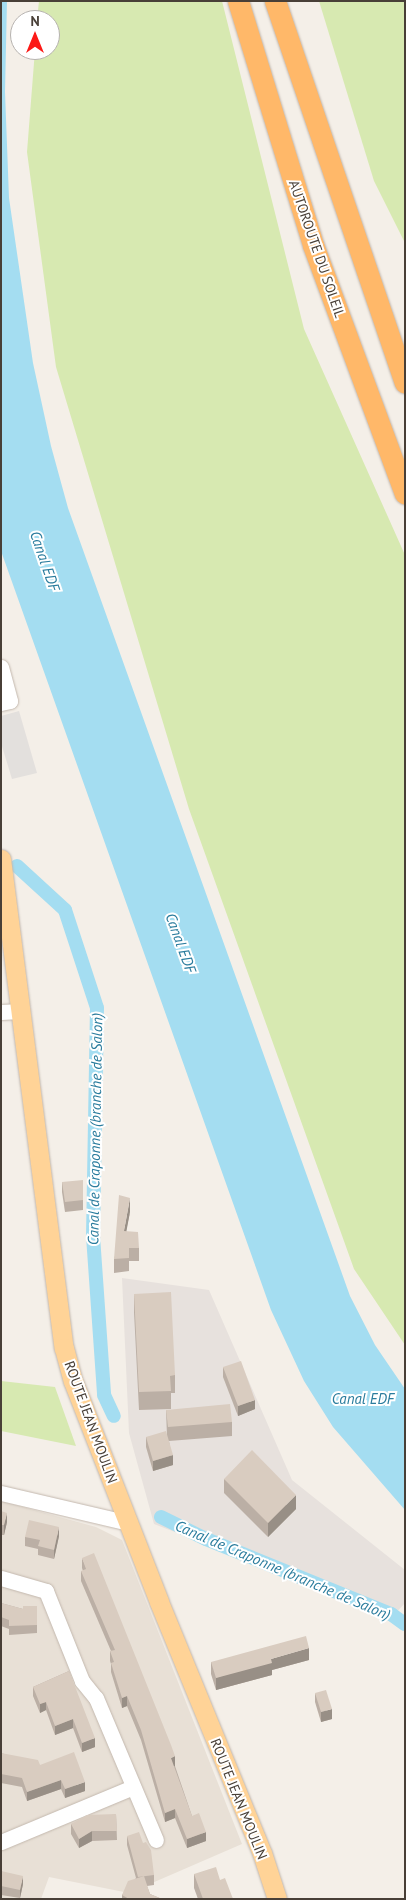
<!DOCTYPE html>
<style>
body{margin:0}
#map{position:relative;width:406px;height:1900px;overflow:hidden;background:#f4efe8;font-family:"PT Sans",sans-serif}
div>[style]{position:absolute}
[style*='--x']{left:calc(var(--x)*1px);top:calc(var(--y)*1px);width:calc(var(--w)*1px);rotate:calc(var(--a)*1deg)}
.residential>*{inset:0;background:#e8e0d6}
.industrial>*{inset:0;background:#e7e1dd}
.green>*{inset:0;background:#d7e9b1}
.parking>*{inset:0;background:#e3e0dd}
.water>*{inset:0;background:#a4ddf1}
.canal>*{height:14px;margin:-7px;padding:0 7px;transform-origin:7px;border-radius:7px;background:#a4ddf1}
.roads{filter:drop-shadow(0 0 1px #c3b8ae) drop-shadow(0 0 1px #c3b8ae)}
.minor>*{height:15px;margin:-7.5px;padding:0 7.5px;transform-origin:7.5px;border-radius:7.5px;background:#fff}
.major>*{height:19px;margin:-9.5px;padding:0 9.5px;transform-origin:9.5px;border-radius:9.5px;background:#ffd397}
.highway>*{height:21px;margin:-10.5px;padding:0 10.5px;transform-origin:10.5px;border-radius:10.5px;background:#ffb869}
.wall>*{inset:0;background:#bbafa5}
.shaded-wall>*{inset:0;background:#988f86}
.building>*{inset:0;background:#d9ccc0}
span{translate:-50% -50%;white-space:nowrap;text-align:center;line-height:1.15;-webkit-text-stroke:4px #fff;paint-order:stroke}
.street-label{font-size:14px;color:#483f37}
.water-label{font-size:15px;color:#2a7c9d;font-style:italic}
.frame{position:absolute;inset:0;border:2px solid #483f37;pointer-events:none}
.north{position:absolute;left:10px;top:10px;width:50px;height:50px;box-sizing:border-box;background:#fff;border:1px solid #b6b2af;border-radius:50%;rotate:0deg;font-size:14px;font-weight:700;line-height:20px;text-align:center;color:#483f37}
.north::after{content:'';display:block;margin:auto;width:18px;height:22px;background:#fc1a17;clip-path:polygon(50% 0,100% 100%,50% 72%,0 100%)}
</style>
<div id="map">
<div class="residential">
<div style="clip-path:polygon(1px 1501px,96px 1527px,122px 1540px,242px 1844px,129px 1893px,49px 1877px,41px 1899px,1px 1899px)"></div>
</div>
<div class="industrial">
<div style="clip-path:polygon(122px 1278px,209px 1290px,292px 1480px,405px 1570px,405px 1603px,393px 1616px,154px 1524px,129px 1433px)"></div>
</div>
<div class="green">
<div style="clip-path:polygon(39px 1px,222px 1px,304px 329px,405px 555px,405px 1345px,354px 1269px,189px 809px,56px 367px,27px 152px,35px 50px,50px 50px,50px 20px,37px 20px)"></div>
<div style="clip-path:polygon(319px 1px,405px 1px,405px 243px,374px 181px)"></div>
<div style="clip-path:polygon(1px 1381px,55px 1387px,76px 1446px,1px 1431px)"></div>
</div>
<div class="parking">
<div style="clip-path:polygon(19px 711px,37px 773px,12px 779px,1px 743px,1px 716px)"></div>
</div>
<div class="water">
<div style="clip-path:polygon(1px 1px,7px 1px,5px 92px,9px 198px,33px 363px,51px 446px,68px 508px,350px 1296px,375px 1345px,405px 1389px,405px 1510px,333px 1427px,304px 1381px,271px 1310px,1px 551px)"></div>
</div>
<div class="canal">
<div style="--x:17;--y:866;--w:65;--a:42.5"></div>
<div style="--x:65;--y:910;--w:103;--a:71.9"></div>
<div style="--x:97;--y:1008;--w:228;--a:91"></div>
<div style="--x:93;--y:1236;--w:159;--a:86"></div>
<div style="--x:104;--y:1395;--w:23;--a:65"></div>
<div style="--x:161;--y:1517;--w:50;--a:26.1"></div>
<div style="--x:206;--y:1539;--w:200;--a:22.1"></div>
<div style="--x:391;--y:1614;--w:17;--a:36"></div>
</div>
<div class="roads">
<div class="minor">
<div style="--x:1;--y:667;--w:35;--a:75"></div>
<div style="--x:10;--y:701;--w:9;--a:167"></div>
<div style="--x:1;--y:1012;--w:19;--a:-3"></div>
<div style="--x:1;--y:1493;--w:131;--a:13.2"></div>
<div style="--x:1;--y:1578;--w:47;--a:16.1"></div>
<div style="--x:46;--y:1591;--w:97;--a:68.2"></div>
<div style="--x:82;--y:1681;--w:22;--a:51"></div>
<div style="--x:96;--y:1698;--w:154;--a:67.1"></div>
<div style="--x:1;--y:1842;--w:143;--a:-22.6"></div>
</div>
<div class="major">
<div style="--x:1;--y:859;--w:493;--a:82.7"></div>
<div style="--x:64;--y:1348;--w:34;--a:75"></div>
<div style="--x:73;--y:1381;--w:237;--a:68.7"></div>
<div style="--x:159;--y:1602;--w:271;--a:67.7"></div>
<div style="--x:262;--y:1853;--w:48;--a:71.9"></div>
</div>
<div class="highway">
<div style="--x:238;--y:1;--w:255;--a:72.9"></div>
<div style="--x:313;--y:245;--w:265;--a:69.7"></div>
<div style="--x:275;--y:1;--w:403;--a:71.2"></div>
</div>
</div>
<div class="wall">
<div style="clip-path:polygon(62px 1182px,83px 1200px,83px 1210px,65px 1212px,62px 1192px)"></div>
<div style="clip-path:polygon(130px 1212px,126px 1231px,139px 1248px,139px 1261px,129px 1261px,129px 1271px,114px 1273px,114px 1259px)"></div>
<div style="clip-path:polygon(134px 1294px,175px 1375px,175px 1393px,171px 1393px,171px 1409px,139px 1410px,134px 1312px)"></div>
<div style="clip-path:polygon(223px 1367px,255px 1409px,238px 1416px,223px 1377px)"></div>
<div style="clip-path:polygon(166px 1410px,232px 1422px,232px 1436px,169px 1441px,173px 1465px,153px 1471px,146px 1447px,146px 1437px,167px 1436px)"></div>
<div style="clip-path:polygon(224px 1479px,296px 1509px,268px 1537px,224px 1493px)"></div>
<div style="clip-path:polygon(1px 1511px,7px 1522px,4px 1535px,1px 1535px)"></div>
<div style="clip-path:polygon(59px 1536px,54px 1559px,38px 1555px,38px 1549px,25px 1546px,25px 1537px)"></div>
<div style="clip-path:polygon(82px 1558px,175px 1766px,192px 1816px,206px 1841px,187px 1848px,175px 1818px,165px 1822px,141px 1740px,127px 1706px,122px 1708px,111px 1672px,111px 1664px,110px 1661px,110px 1651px,111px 1651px,81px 1581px,81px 1571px,83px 1571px,82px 1568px)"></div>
<div style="clip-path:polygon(1px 1603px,23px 1609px,37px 1606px,37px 1633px,9px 1635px,9px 1629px,1px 1626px)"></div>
<div style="clip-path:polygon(309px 1660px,272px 1670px,272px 1675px,216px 1690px,211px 1674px,211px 1662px)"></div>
<div style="clip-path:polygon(69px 1671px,95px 1747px,82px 1752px,73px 1728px,55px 1735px,46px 1710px,40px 1713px,33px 1696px,33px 1687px)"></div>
<div style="clip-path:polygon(315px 1693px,332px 1719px,321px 1722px,315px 1702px)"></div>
<div style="clip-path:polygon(1px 1753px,40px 1765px,85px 1791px,65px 1798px,61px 1789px,27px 1801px,22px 1787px,1px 1783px)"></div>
<div style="clip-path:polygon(116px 1814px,117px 1840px,92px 1841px,79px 1848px,71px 1834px,71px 1824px)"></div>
<div style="clip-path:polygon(127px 1836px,154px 1875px,154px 1885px,147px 1886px,150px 1894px,162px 1899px,122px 1899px,122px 1895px,136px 1878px,127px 1845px)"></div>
<div style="clip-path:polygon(1px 1871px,23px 1884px,20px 1898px,1px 1895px)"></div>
<div style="clip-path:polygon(194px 1874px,220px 1880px,233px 1899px,198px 1899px,194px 1888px)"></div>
</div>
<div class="shaded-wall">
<div style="clip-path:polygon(130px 1198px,130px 1212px,124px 1244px,124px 1231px)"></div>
<div style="clip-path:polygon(255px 1400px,255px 1409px,238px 1416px,238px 1406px)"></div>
<div style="clip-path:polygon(173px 1455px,173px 1465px,153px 1471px,153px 1461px)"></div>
<div style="clip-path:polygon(296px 1495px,296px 1509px,268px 1537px,268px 1523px)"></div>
<div style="clip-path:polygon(7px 1513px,7px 1522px,4px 1535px,4px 1525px)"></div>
<div style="clip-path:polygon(59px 1527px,59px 1536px,54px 1559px,54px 1550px)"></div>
<div style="clip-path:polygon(309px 1648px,309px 1660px,272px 1670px,272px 1675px,216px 1690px,216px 1678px,271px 1659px)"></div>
<div style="clip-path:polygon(127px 1696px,127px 1706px,122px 1708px,122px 1698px)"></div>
<div style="clip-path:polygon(46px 1702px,46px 1710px,40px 1713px,40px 1704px)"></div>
<div style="clip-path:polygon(332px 1709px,332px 1719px,321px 1722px,321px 1712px)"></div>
<div style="clip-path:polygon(73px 1719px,73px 1728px,55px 1735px,55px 1726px)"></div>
<div style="clip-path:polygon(95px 1738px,95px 1747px,82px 1752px,82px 1743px)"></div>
<div style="clip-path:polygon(175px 1756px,175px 1766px,171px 1767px,171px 1758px)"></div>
<div style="clip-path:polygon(61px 1780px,61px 1789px,27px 1801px,27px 1792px)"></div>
<div style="clip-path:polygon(85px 1782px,85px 1791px,65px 1798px,65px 1789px)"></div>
<div style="clip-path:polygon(175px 1809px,175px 1818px,165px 1822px,165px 1813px)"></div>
<div style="clip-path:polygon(92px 1831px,92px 1841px,79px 1848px,79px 1839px)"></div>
<div style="clip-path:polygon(206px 1832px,206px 1841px,187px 1848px,187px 1839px)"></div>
<div style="clip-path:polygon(23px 1876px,23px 1884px,20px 1898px,20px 1890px)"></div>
</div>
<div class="building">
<div style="clip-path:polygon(83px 1180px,83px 1200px,65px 1202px,62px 1182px)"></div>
<div style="clip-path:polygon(119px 1195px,130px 1198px,124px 1231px,138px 1232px,139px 1248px,129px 1248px,129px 1258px,114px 1259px)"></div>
<div style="clip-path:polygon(171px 1292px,175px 1375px,170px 1376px,171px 1391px,139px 1392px,134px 1294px)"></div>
<div style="clip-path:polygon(241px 1361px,255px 1400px,238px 1406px,223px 1367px)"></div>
<div style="clip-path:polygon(230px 1404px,232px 1422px,168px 1427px,166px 1410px)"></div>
<div style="clip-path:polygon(166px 1431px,173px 1455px,153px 1461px,146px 1437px)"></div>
<div style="clip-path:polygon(252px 1450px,296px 1495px,268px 1523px,224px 1479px)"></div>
<div style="clip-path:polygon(1px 1511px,7px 1513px,4px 1525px,1px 1525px)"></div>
<div style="clip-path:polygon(29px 1520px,59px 1527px,54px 1550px,38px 1546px,40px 1540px,25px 1537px)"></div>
<div style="clip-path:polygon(94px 1553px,171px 1745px,175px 1756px,171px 1758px,192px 1816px,199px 1813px,206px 1832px,187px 1839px,175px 1809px,165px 1813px,141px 1730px,127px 1696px,122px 1698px,111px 1663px,114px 1662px,110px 1651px,115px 1650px,81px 1571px,86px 1569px,82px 1558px)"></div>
<div style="clip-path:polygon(1px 1603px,23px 1609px,23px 1606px,37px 1606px,37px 1625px,9px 1626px,9px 1620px,1px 1617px)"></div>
<div style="clip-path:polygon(306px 1636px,309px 1648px,271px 1659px,272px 1663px,216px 1678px,211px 1662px)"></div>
<div style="clip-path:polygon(69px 1671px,95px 1738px,82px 1743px,73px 1719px,55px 1726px,46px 1702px,40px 1704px,33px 1687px)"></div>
<div style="clip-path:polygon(326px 1690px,332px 1709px,321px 1712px,315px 1693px)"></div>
<div style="clip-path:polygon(74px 1752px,85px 1782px,65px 1789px,61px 1780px,27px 1792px,22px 1778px,1px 1774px,1px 1753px,38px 1760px,40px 1765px)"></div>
<div style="clip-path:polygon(116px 1814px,117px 1831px,92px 1831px,79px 1839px,71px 1824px,87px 1815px)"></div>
<div style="clip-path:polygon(139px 1832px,143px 1843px,146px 1842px,151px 1850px,154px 1875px,138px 1877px,127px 1836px)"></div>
<div style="clip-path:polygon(216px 1867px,220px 1880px,225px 1878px,233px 1899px,203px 1899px,194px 1874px)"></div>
<div style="clip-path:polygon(1px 1871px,23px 1876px,20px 1890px,1px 1886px)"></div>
<div style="clip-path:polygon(144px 1876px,150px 1894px,162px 1899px,129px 1899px,122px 1895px,128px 1881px)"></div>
</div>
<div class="street-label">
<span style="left:317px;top:249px;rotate:71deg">AUTOROUTE DU SOLEIL</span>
<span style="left:91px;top:1422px;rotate:70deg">ROUTE JEAN MOULIN</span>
<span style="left:239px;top:1799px;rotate:68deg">ROUTE JEAN MOULIN</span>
</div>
<div class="water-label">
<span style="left:45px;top:561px;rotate:71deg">Canal EDF</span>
<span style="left:181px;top:943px;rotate:70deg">Canal EDF</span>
<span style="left:95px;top:1129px;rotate:-89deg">Canal de Craponne (branche de Salon)</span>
<span style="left:363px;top:1399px">Canal EDF</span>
<span style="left:283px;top:1570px;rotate:23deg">Canal de Craponne (branche de Salon)</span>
</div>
<div class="frame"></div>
<div class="north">N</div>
</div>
